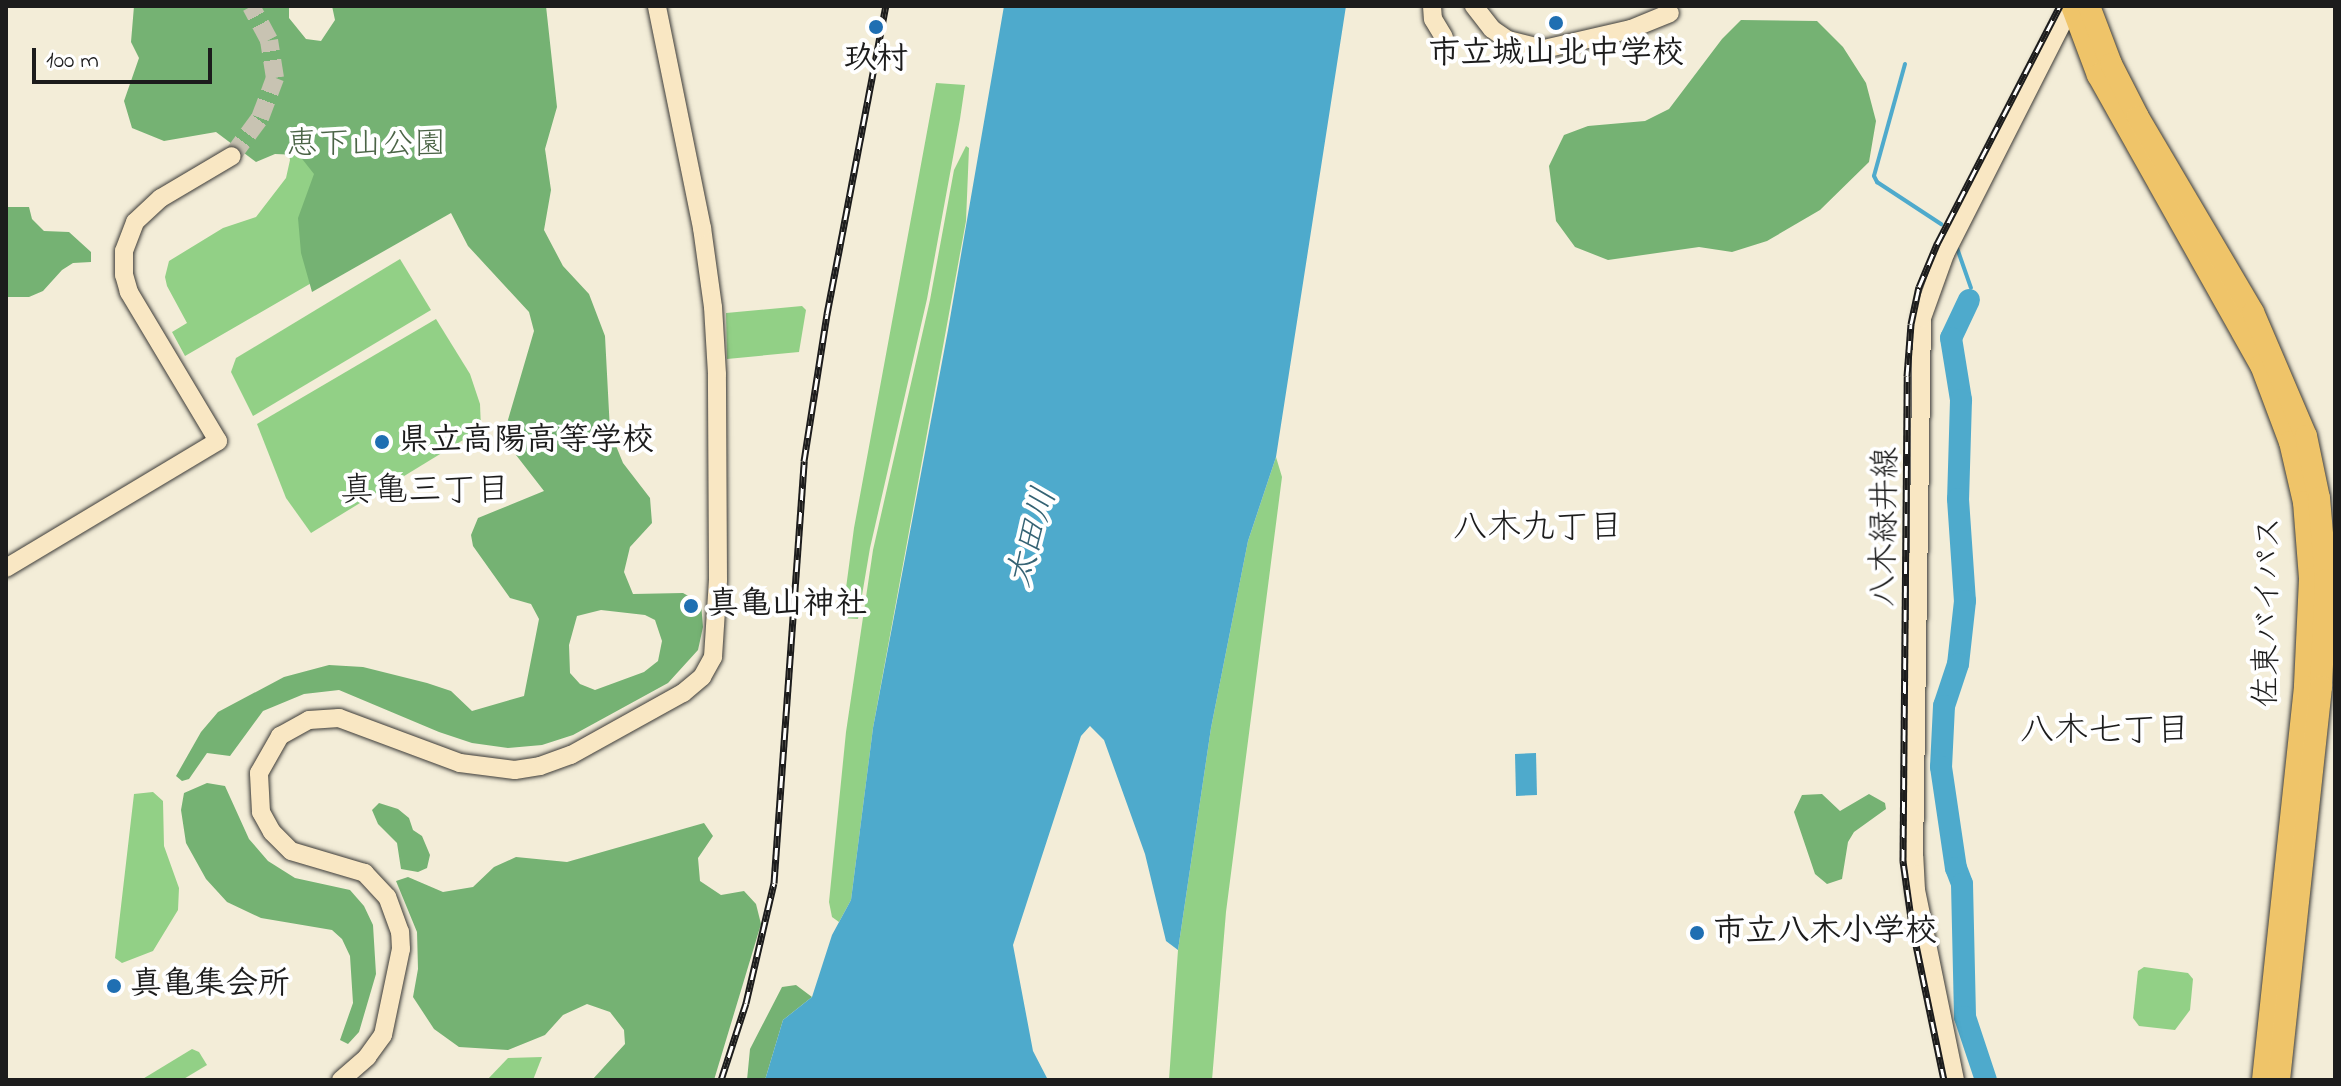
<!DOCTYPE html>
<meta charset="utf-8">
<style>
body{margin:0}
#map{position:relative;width:2341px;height:1086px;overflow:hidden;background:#f3edd8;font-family:"Indie Flower","Klee One",sans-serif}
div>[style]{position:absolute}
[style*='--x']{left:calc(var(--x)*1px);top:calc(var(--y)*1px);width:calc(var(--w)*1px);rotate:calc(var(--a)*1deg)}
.green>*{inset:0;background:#92d086}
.forest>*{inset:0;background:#75b273}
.water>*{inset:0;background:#4eaacc}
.stream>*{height:4px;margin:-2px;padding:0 2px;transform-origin:2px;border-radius:2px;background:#4eaacc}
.river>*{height:22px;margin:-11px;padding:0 11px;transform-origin:11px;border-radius:11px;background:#4eaacc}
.secondary-tunnel>*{height:18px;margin-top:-9px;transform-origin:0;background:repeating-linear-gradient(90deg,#c8c3b2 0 18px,transparent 0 27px)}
.roads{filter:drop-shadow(0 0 2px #3c3b38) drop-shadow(0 0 2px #3c3b38)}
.secondary>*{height:18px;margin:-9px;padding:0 9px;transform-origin:9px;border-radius:9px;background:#f9e7c3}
.highway>*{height:22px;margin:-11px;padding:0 11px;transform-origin:11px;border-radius:11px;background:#efc469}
.rail>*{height:7px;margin-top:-3.5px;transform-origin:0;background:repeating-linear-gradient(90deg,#fff 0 12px,#1c1c1c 0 24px);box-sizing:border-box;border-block:2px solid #1c1c1c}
.dots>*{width:22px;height:22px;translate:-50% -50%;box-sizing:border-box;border:4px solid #fff;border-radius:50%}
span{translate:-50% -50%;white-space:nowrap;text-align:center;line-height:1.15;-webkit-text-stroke:8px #fff;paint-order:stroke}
.poi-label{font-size:32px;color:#1c1c1c;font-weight:700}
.left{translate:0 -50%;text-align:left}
.park-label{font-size:32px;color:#4b6446}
.street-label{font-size:32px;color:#1c1c1c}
.neighbourhood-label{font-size:34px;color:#1c1c1c}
.water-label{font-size:34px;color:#356374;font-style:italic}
.frame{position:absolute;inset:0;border:8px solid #1c1c1c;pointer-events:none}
.scale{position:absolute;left:32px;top:48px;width:180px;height:36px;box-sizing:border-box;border:4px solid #1c1c1c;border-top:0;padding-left:10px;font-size:24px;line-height:28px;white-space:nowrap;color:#1c1c1c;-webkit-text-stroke:6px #fff;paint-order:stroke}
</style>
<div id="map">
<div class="green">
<div style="clip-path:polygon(314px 60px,320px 278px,185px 356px,172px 332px,187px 323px,167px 286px,165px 277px,169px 261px,223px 228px,256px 217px,286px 178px,290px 160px,286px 142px)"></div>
<div style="clip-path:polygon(936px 83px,965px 85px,960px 119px,927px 299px,870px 548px,858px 619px,842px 618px,854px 528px)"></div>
<div style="clip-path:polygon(966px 146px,969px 148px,966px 221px,873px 728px,851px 900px,839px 922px,832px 917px,829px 902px,846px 732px,873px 550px,930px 300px,954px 170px)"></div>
<div style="clip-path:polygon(400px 259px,431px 310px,253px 416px,231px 372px,236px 358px)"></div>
<div style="clip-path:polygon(802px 306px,806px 310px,799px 352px,727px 359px,726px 313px)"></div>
<div style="clip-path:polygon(436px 319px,470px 374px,480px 404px,481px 429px,311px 533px,286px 498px,257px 424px)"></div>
<div style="clip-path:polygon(1276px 457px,1282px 477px,1226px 912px,1212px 1080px,1169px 1080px,1178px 950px,1211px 728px,1248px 541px)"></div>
<div style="clip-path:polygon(153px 792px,163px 801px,164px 846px,179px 888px,178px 910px,153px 951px,122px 963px,115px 958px,134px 794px)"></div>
<div style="clip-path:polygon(2144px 967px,2188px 973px,2193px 979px,2190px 1010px,2175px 1030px,2139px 1026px,2133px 1018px,2138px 971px)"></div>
<div style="clip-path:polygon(192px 1049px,199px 1052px,207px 1065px,182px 1080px,141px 1080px)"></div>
<div style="clip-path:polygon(542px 1057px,533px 1080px,487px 1080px,508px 1058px)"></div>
</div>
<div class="forest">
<div style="clip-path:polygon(evenodd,134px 6px,289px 6px,289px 18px,306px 39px,321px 41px,335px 20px,332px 6px,546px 6px,557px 107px,545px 149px,551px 190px,544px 230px,563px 266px,589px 294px,605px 336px,610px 431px,623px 463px,650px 498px,652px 523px,630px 547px,624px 572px,633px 594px,683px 593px,701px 603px,703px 627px,698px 650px,668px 683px,573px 735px,542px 745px,508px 748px,472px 743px,439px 732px,339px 690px,304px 694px,263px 711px,230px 756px,207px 753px,189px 779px,182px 781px,176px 776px,201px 732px,218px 712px,284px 677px,329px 665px,363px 667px,427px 683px,451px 691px,472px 711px,524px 696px,539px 619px,531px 604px,510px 598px,473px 546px,471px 535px,478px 518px,544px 491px,516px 455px,505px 430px,534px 331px,529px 312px,468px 246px,451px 213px,312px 292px,301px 253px,298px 218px,314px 174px,299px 155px,275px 154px,256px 162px,216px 132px,164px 141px,132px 128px,124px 101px,139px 58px,131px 42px,134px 6px,601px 610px,645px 615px,655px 620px,662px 641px,658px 661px,644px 672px,595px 690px,580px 684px,570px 673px,569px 645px,577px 616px,601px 610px)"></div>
<div style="clip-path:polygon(1741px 20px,1817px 21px,1843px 47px,1866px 83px,1876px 121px,1869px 162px,1820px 210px,1767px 241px,1732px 252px,1699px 247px,1608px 260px,1575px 247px,1556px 221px,1549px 166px,1564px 135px,1588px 126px,1645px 121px,1669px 109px,1722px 39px)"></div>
<div style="clip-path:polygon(6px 207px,29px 207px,32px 219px,44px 231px,69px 232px,91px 252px,91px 262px,73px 263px,62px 270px,43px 291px,29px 297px,6px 297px)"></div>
<div style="clip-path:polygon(207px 783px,225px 786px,249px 839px,268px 861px,295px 878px,350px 890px,364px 906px,373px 925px,376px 974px,359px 1032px,348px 1044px,340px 1040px,353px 1003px,350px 956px,342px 939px,332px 930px,261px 918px,227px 902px,206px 879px,186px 843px,181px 810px,184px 793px)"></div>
<div style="clip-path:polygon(1822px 794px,1840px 811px,1869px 794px,1885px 803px,1886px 809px,1854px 832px,1848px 842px,1842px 879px,1827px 884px,1815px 874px,1794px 812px,1802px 795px)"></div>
<div style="clip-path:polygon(379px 803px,398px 809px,409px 818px,413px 830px,422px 836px,430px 855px,427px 868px,418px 872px,401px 869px,397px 843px,378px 824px,372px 810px)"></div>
<div style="clip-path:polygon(704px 823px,713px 836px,698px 858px,700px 881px,721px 895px,744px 891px,756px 904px,761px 924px,714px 1080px,592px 1080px,625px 1044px,624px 1030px,610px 1012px,587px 1004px,563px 1015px,545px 1035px,508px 1050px,459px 1047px,434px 1029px,413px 997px,418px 969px,417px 932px,396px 881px,408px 877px,443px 892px,473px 887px,494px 867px,516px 857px,567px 862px)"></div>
<div style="clip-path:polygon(796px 985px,812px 997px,783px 1020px,765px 1080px,747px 1080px,750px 1049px,782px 987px)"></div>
</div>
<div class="water">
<div style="clip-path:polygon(1004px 6px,1346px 6px,1276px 457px,1248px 541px,1211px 728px,1178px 950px,1166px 941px,1145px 854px,1104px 740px,1090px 726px,1081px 736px,1013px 945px,1033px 1051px,1048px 1080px,765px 1080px,783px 1020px,812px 997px,832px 935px,851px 900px,873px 728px,948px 330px)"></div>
<div style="clip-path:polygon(1536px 753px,1537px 795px,1516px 796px,1515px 754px)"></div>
</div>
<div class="stream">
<div style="--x:1905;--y:64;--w:116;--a:105.5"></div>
<div style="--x:1874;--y:176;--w:7;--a:63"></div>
<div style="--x:1877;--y:182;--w:77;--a:33.3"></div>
<div style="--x:1957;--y:248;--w:42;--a:70.7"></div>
</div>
<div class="river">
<div style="--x:1969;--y:300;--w:42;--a:115.3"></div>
<div style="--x:1951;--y:338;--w:63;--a:80.8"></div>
<div style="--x:1961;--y:400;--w:99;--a:91.7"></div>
<div style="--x:1958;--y:499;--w:102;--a:86.1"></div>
<div style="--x:1965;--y:601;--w:63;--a:96.3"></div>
<div style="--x:1958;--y:664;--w:44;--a:108.4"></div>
<div style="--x:1944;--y:706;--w:61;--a:92.8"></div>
<div style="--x:1941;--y:767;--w:102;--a:81.6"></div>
<div style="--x:1956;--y:868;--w:17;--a:69"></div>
<div style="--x:1962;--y:884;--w:133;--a:88.7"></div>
<div style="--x:1965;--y:1017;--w:66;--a:71.6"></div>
</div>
<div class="secondary-tunnel">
<div style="--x:232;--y:156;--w:47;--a:-53.6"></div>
<div style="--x:260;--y:118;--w:43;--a:-69.4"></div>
<div style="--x:275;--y:78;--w:38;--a:-99"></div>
<div style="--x:269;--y:40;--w:38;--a:-118"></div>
</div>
<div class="roads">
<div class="secondary">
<div style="--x:1432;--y:6;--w:13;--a:86"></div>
<div style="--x:1433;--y:19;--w:21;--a:59"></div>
<div style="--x:1474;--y:6;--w:29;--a:52"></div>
<div style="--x:1492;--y:29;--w:19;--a:35"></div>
<div style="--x:1508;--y:40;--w:37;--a:14"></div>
<div style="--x:1544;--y:49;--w:89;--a:-12.9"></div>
<div style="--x:1631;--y:29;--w:42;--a:-22.3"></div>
<div style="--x:6;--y:568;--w:247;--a:-30.9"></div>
<div style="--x:218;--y:441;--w:174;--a:-120.9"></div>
<div style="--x:129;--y:292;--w:18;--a:-106"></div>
<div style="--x:124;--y:275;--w:24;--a:-90"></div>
<div style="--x:124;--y:251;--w:31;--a:-69"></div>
<div style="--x:135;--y:222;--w:35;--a:-43"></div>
<div style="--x:161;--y:198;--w:82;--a:-30.6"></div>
<div style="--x:341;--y:1080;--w:35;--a:-41"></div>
<div style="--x:367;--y:1057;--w:27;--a:-54"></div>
<div style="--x:383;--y:1035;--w:88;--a:-78.2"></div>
<div style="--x:401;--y:949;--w:17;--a:-93"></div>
<div style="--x:400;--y:932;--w:37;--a:-110"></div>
<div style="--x:387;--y:897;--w:33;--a:-133"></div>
<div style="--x:365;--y:873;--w:77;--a:-163.4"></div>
<div style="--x:291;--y:851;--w:27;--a:-135"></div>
<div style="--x:272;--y:832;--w:23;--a:-119"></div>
<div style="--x:261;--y:812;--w:39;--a:-93"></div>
<div style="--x:259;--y:773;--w:43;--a:-60.4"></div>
<div style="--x:280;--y:736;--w:33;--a:-29"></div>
<div style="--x:309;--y:720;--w:30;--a:-4"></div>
<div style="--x:339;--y:718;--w:129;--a:20.4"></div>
<div style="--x:460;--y:763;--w:55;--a:7.3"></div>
<div style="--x:515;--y:770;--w:25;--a:-9"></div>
<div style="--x:540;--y:766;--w:33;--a:-20"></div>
<div style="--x:571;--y:755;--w:128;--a:-29"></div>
<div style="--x:683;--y:693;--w:25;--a:-40"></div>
<div style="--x:702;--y:677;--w:23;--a:-61"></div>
<div style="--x:713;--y:657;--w:77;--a:-86.3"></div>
<div style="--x:718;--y:580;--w:206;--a:-90.3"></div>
<div style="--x:717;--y:374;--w:67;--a:-93.4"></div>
<div style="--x:713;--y:307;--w:80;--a:-97.9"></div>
<div style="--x:702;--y:228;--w:227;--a:-101.5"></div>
<div style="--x:1955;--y:1080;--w:194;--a:-101.6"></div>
<div style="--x:1916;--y:890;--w:33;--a:-93"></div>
<div style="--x:1914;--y:857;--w:539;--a:-89.15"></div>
<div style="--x:1922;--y:318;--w:68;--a:-70.2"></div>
<div style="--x:1945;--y:254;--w:278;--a:-63.1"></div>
</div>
<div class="highway">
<div style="--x:2072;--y:6;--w:74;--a:69.4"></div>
<div style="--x:2098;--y:75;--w:333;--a:60.7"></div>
<div style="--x:2261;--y:365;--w:82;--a:69.4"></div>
<div style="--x:2290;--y:442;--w:62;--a:76.9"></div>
<div style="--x:2304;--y:502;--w:77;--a:85.5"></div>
<div style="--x:2310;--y:579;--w:108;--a:92.7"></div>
<div style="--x:2305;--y:687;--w:395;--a:96.1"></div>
<div style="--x:2089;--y:6;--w:62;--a:69.2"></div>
<div style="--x:2111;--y:64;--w:59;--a:63"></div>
<div style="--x:2138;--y:117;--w:226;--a:59.5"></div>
<div style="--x:2253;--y:312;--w:135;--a:66.9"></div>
<div style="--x:2306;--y:436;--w:63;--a:78.2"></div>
<div style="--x:2319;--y:498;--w:82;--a:85.1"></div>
<div style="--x:2326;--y:580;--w:107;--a:92.7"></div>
<div style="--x:2321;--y:687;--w:395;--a:96.1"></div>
</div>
</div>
<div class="rail">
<div style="--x:721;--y:1080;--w:81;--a:-72"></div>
<div style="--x:746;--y:1003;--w:123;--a:-76.9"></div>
<div style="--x:774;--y:883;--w:423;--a:-85.9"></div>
<div style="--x:804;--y:461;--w:149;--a:-81.1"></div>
<div style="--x:827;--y:314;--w:314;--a:-79.2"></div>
<div style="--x:1944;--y:1080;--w:158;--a:-101.7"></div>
<div style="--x:1912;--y:925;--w:65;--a:-98"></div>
<div style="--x:1903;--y:861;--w:485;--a:-89.5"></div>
<div style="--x:1907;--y:376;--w:52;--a:-85.6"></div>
<div style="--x:1911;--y:324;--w:38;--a:-78"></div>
<div style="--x:1919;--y:287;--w:47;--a:-67.3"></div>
<div style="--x:1937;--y:244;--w:268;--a:-62.7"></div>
</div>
<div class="dots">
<div style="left:1556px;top:23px;background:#1f6fb2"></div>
<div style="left:876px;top:27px;background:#1f6fb2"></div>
<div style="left:382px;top:442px;background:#1f6fb2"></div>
<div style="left:691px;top:606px;background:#1f6fb2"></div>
<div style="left:1697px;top:933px;background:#1f6fb2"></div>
<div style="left:114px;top:986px;background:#1f6fb2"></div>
</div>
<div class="poi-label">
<span style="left:1556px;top:55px">市立城山北中学校</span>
<span style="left:876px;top:61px">玖村</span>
<span class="left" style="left:398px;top:442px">県立高陽高等学校</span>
<span class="left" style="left:707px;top:606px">真亀山神社</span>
<span class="left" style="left:1713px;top:933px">市立八木小学校</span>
<span class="left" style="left:130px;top:986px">真亀集会所</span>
</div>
<div class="park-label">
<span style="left:366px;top:146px">恵下山公園</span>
</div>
<div class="street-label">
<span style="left:1887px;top:527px;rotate:-89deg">八木緑井線</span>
<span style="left:2270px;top:612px;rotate:-89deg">佐東バイパス</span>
</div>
<div class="neighbourhood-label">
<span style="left:425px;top:493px">真亀三丁目</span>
<span style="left:1538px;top:530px">八木九丁目</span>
<span style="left:2105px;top:733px">八木七丁目</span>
</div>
<div class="water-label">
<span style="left:1034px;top:538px;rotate:-74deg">太田川</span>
</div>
<div class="frame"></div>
<div class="scale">100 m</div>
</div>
